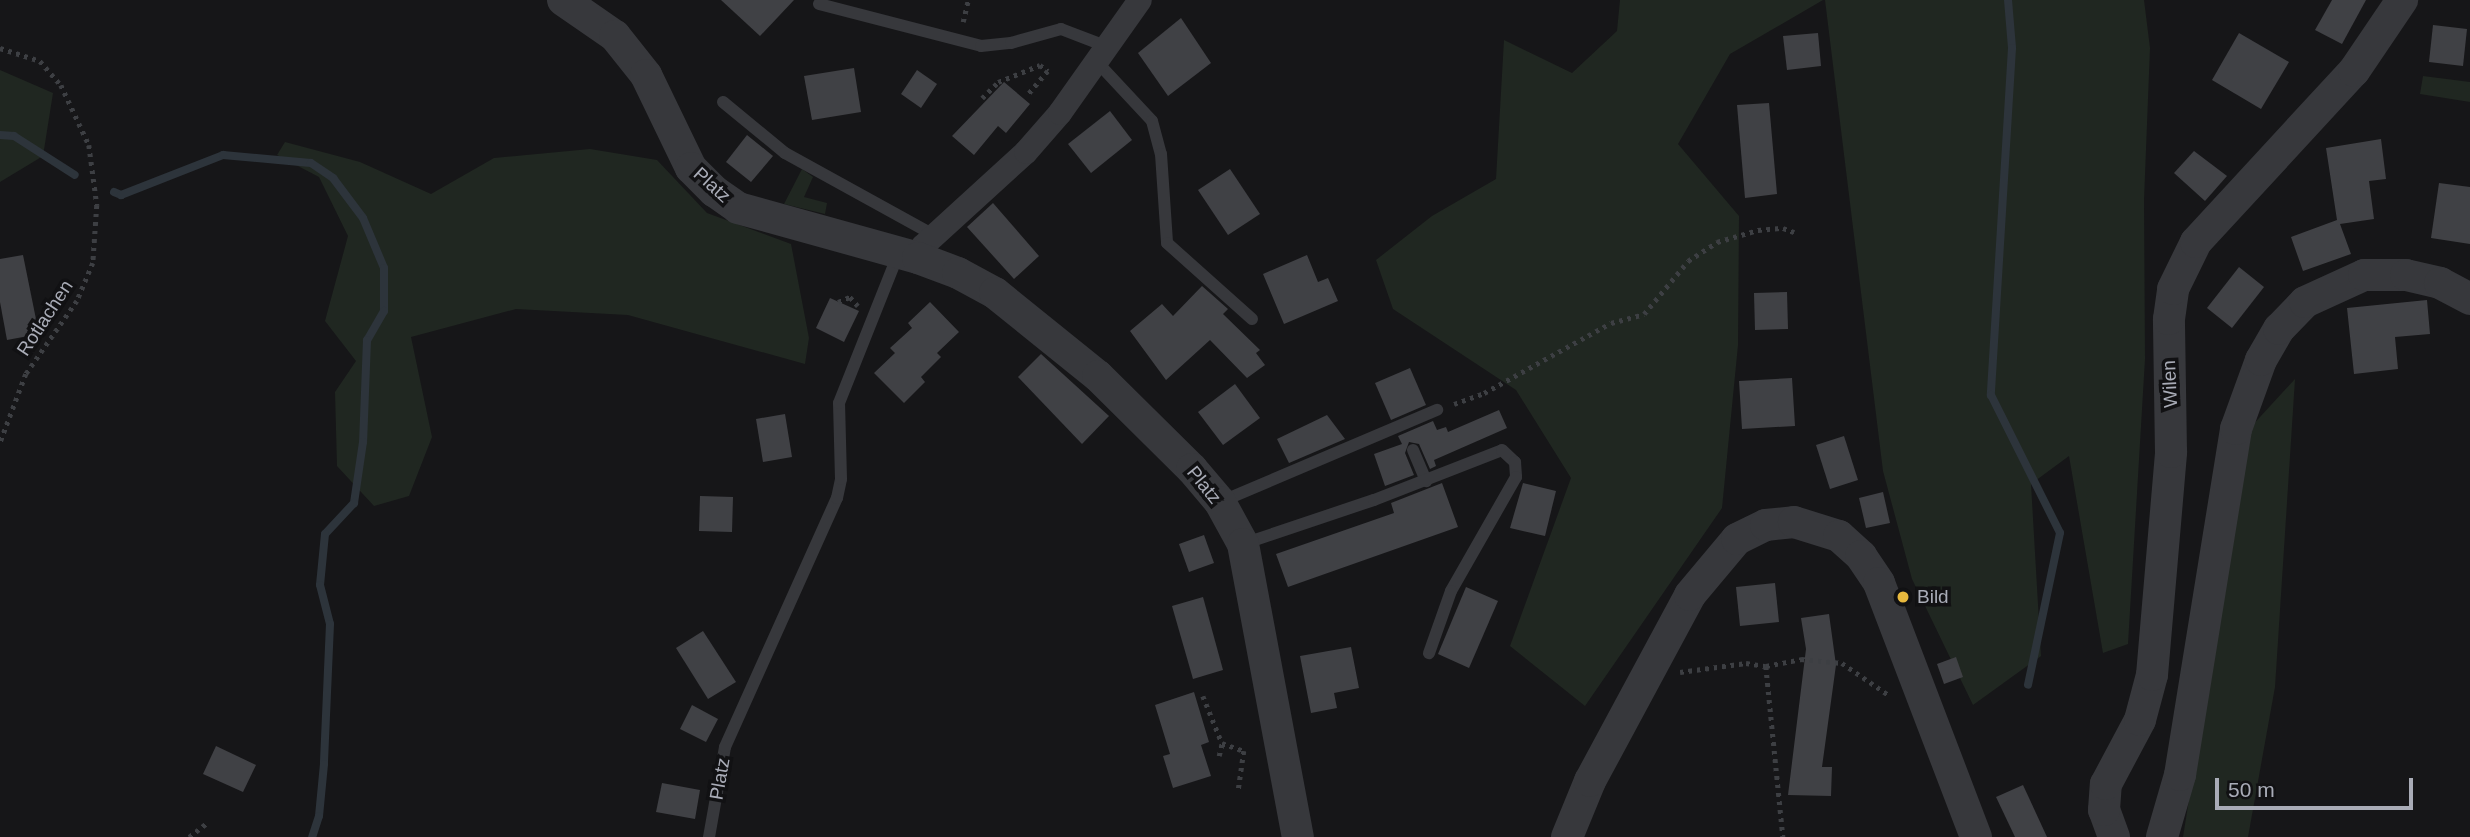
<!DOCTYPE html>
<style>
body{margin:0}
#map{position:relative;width:2470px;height:837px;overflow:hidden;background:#161618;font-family:Arial,sans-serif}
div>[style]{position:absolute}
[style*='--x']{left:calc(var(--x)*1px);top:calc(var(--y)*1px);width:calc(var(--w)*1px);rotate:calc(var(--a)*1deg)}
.green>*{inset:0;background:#202721}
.stream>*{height:8px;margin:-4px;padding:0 4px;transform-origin:4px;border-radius:4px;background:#2d343b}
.building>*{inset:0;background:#404145}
.path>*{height:4.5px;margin-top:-2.25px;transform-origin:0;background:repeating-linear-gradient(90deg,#3d3f43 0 3.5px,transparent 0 8.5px)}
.service>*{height:12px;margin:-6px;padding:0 6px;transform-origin:6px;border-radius:6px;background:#37383c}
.minor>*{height:24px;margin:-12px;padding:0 12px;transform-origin:12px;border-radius:12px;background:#37383c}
.tertiary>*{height:32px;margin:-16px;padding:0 16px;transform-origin:16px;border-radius:16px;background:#37383c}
.dots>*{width:19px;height:19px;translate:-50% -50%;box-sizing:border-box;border:4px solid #111113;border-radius:50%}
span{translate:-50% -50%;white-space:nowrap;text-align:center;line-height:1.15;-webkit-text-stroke:7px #111113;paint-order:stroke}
.street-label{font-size:19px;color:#a9acb7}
.poi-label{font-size:19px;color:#a9acb7}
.left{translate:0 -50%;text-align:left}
.scale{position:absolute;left:2215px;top:778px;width:198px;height:32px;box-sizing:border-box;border:4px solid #a9acb7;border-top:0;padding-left:9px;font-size:21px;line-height:24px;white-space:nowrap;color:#a9acb7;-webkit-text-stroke:5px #111113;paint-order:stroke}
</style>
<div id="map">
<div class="green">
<div style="clip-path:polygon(1620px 0,1823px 0,1730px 54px,1678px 144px,1739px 216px,1738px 345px,1722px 508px,1585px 706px,1510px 646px,1571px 478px,1516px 390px,1393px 309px,1376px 260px,1432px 216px,1496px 179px,1504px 40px,1572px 73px,1617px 31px)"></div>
<div style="clip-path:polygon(1825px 0,2144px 0,2150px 48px,2144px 200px,2145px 359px,2128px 644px,2103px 653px,2069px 456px,2031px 484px,2041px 656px,1973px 705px,1912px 579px,1883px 471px)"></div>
<div style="clip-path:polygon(0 70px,53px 93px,43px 156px,0 182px)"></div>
<div style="clip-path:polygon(2423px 76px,2470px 82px,2470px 102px,2420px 94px)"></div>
<div style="clip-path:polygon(285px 142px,360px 162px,431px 194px,494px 158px,590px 149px,657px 160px,707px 213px,791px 244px,809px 338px,805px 364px,628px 315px,516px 309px,411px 337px,432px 437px,409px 496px,374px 506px,337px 466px,335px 392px,356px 361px,325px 321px,348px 236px,319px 177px,277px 155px)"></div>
<div style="clip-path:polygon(802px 169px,813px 177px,804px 197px,827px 203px,825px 214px,784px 204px)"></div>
<div style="clip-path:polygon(2295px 379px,2275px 687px,2248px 837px,2183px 837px,2249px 429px)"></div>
</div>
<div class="stream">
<div style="--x:2008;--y:0;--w:48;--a:85.2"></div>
<div style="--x:2012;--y:48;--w:348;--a:93.5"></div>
<div style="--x:1991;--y:395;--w:154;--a:63.4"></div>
<div style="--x:2060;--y:533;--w:155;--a:101.9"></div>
<div style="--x:0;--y:135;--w:14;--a:4"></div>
<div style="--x:14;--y:136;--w:72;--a:32.6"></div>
<div style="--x:114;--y:192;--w:8;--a:23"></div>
<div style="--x:121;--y:195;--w:110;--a:-21.4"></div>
<div style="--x:223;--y:155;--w:88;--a:5.2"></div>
<div style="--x:311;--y:163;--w:27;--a:34"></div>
<div style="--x:333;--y:178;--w:50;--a:53.1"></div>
<div style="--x:363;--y:218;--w:54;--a:67.2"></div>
<div style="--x:384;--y:268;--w:43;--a:90"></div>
<div style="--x:384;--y:311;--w:34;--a:120"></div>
<div style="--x:367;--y:340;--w:102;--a:92.2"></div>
<div style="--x:363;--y:442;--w:62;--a:98.4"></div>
<div style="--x:354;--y:503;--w:42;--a:133.1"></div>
<div style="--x:325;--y:534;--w:51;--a:95.6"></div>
<div style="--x:320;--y:585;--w:40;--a:75.6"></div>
<div style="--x:330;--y:624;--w:140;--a:92.5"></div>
<div style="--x:324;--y:764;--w:52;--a:95.5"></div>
<div style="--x:319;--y:816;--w:22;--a:108"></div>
</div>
<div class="building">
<div style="clip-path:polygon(721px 0,794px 0,760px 36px)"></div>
<div style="clip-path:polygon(2332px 0,2366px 0,2342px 44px,2315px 30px)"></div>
<div style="clip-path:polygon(1181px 18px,1211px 63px,1168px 96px,1138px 53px)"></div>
<div style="clip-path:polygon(2433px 25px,2467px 29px,2463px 66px,2429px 62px)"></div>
<div style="clip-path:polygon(1818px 33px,1821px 66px,1787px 70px,1783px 36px)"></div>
<div style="clip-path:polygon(2239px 33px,2289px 62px,2261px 109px,2212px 80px)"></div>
<div style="clip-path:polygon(854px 68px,861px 112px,812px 120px,804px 76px)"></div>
<div style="clip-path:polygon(917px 70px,937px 84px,921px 108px,901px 94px)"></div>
<div style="clip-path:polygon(1004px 82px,1030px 104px,1006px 133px,998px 126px,974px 155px,952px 136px)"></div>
<div style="clip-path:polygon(1769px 103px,1777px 194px,1745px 198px,1737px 105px)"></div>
<div style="clip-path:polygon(1110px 111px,1132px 140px,1091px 173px,1068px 144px)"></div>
<div style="clip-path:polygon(747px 135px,773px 156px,751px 182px,726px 162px)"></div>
<div style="clip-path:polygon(2381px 139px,2386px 179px,2369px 181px,2374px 219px,2340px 224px,2351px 254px,2303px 271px,2291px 237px,2337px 220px,2326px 148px)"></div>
<div style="clip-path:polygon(2194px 151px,2227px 176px,2205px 201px,2174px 173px)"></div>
<div style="clip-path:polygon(1230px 169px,1260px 214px,1228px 235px,1198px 190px)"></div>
<div style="clip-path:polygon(2439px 183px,2470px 187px,2470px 244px,2431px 238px)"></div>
<div style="clip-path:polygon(993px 203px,1039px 256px,1014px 279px,967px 227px)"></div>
<div style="clip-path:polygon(23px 255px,39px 334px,7px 340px,0 302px,0 259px)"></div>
<div style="clip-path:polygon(1307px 255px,1318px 282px,1328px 278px,1338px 301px,1284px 324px,1263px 274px)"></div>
<div style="clip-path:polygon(2239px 267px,2264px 287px,2232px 328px,2207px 308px)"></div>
<div style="clip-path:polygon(1202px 286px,1228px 309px,1223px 314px,1260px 350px,1256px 353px,1265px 365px,1247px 378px,1210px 340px,1166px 380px,1130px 331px,1162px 304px,1173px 316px)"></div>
<div style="clip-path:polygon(1787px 292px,1788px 329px,1755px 330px,1754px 293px)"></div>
<div style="clip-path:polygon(830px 298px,859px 311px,844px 342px,816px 328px)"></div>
<div style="clip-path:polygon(2427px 300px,2430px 334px,2395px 337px,2398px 369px,2354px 374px,2347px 308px)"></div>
<div style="clip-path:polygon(930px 302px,959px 332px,937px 353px,941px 357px,921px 377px,925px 382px,904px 403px,874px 373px,895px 353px,890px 348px,912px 328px,908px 323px)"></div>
<div style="clip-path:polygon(1041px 354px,1109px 416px,1082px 444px,1018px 377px)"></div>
<div style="clip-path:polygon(1410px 368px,1426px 405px,1391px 420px,1375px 383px)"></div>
<div style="clip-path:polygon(1792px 378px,1795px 426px,1742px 429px,1739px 381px)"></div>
<div style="clip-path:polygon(1235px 384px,1260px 418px,1223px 445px,1198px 412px)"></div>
<div style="clip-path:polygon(1499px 410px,1507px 428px,1434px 460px,1436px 466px,1430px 469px,1419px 444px,1409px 442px,1405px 453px,1414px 475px,1385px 486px,1374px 454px,1402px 444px,1398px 436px,1433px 421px,1437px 430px,1446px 427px,1448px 432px)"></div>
<div style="clip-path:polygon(785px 414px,792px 457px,763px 462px,756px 419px)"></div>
<div style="clip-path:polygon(1327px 415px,1345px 439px,1289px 463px,1277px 439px)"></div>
<div style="clip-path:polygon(1844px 436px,1858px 480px,1830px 489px,1816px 445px)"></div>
<div style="clip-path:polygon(1442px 483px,1458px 527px,1288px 587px,1276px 554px,1394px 513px,1391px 503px)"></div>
<div style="clip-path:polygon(1523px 483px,1556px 491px,1545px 536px,1510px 528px)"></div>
<div style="clip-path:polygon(1883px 492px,1890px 523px,1866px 528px,1859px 498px)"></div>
<div style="clip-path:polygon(700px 496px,733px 497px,732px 532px,699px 531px)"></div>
<div style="clip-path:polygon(1204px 535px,1214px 563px,1189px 572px,1179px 544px)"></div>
<div style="clip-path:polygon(1775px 583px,1779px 622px,1740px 626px,1736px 587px)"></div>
<div style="clip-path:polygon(1466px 587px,1498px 601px,1469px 668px,1438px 654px)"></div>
<div style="clip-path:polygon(1203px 597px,1223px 670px,1193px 679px,1172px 606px)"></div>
<div style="clip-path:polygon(1829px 614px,1836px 665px,1822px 767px,1832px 767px,1831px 796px,1788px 795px,1806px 649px,1801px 618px)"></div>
<div style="clip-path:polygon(703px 631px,736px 682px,708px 699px,676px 648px)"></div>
<div style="clip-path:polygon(1351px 647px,1359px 688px,1334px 693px,1337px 708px,1311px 713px,1300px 656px)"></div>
<div style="clip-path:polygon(1956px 657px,1963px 677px,1944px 684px,1937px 664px)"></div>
<div style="clip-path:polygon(1194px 692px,1209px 742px,1201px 745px,1211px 776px,1173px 788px,1163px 756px,1170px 754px,1155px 705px)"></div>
<div style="clip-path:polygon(692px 705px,718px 719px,706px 742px,680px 729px)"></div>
<div style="clip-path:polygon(216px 746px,256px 765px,243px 792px,203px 774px)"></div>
<div style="clip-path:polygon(662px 783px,700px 790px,695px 819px,656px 812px)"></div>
<div style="clip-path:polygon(2023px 785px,2047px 837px,2015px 837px,1996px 797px)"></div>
</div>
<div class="path">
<div style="--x:963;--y:22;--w:23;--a:-77"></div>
<div style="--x:0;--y:48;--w:42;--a:18"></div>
<div style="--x:40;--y:61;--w:32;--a:49"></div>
<div style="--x:61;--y:85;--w:66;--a:65"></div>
<div style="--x:89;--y:145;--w:61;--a:82.4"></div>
<div style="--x:97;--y:205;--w:58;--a:93.9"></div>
<div style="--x:93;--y:263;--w:41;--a:112.8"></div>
<div style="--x:77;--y:301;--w:89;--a:124.9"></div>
<div style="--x:26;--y:374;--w:74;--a:110.6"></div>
<div style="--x:982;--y:98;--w:23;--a:-45"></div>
<div style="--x:998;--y:82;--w:45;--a:-22"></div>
<div style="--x:1040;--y:65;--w:10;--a:37"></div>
<div style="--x:1048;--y:71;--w:33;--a:130"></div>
<div style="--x:838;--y:302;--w:13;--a:-23"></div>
<div style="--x:850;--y:297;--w:12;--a:48"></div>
<div style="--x:1454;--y:404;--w:32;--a:-20"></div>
<div style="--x:1484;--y:393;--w:145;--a:-28.9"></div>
<div style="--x:1611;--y:323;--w:34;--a:-15"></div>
<div style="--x:1644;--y:314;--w:69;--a:-50.3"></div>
<div style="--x:1688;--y:261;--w:35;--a:-33"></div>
<div style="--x:1717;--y:242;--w:43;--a:-16.3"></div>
<div style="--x:1758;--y:230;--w:25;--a:-5"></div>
<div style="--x:1783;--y:228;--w:12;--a:20"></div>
<div style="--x:1766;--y:666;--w:36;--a:-11"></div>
<div style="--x:1801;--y:659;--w:41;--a:5.6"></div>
<div style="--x:1842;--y:663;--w:58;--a:34.5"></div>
<div style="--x:1680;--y:672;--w:67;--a:-7.8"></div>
<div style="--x:1746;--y:663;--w:20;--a:9"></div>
<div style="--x:1766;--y:666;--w:172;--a:84.3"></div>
<div style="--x:1203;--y:696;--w:51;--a:68"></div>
<div style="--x:1222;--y:743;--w:23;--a:20"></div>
<div style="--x:1244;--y:751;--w:42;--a:98.1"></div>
<div style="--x:1219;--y:756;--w:13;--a:-77"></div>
<div style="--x:189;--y:837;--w:23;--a:-38"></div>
</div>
<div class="service">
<div style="--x:819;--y:4;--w:167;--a:14.5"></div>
<div style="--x:981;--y:46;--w:30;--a:-6"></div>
<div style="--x:1011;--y:43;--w:52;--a:-15.6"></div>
<div style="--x:1061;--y:29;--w:50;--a:21"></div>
<div style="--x:1098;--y:63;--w:79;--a:47"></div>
<div style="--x:1152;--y:121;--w:34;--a:75"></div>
<div style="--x:1161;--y:154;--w:89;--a:86.1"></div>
<div style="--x:1167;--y:243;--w:114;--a:41.8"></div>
<div style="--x:723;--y:102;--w:80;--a:39.4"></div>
<div style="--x:785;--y:153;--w:174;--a:28.9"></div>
<div style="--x:1413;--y:450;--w:34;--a:67"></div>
<div style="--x:1220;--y:502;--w:236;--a:-23"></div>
<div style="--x:1243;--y:544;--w:138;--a:-18.6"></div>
<div style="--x:1374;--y:500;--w:137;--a:-21.3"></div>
<div style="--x:1502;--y:450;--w:18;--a:43"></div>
<div style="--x:1515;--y:462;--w:15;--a:86"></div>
<div style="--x:1516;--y:477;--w:131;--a:119.7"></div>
<div style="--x:1451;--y:591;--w:66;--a:109.5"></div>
<div style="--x:709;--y:837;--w:91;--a:-79.9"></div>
<div style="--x:725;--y:747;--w:273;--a:-65.8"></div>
<div style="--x:837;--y:498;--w:19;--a:-78"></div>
<div style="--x:841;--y:479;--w:76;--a:-91.5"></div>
<div style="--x:839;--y:403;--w:162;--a:-68.3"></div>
</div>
<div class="minor">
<div style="--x:918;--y:258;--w:13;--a:-67"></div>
<div style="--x:923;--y:246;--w:139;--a:-42.4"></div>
<div style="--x:1026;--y:152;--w:52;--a:-48.9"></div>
<div style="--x:1060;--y:113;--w:138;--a:-54.7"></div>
</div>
<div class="tertiary">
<div style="--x:563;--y:0;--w:63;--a:34.7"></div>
<div style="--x:615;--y:36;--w:50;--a:51.5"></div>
<div style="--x:646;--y:75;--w:103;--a:64.2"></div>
<div style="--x:691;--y:168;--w:33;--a:45"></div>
<div style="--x:714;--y:191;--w:29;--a:35"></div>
<div style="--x:738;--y:208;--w:187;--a:15.5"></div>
<div style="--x:918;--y:258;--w:43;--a:20.6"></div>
<div style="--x:958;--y:273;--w:42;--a:28.4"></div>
<div style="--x:995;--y:293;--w:132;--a:38.9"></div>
<div style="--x:1098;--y:376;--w:132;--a:44.7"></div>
<div style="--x:1192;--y:469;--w:43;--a:49.7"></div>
<div style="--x:1220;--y:502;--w:48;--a:61.3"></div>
<div style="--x:1243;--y:544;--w:298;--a:79.4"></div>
<div style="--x:1567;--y:837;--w:61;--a:-67.7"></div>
<div style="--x:1590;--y:781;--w:211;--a:-61.7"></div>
<div style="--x:1690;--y:595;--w:73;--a:-50"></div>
<div style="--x:1737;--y:539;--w:32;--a:-26"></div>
<div style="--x:1766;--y:525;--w:28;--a:-6"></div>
<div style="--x:1794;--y:522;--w:47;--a:17.3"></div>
<div style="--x:1839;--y:536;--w:30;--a:42"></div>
<div style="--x:1861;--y:556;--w:32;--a:56"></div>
<div style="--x:1879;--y:583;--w:272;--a:69.1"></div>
<div style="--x:2114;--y:837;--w:29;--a:-110"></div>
<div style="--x:2104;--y:810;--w:26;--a:-86"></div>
<div style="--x:2106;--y:784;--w:72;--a:-62"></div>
<div style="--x:2140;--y:720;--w:47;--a:-75.1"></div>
<div style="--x:2152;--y:675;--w:224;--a:-85.1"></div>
<div style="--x:2171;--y:452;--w:133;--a:-90.9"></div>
<div style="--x:2169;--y:319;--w:30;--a:-82"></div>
<div style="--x:2173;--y:289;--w:52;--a:-63.9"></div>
<div style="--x:2196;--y:242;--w:233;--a:-47.3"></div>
<div style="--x:2354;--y:71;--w:86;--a:-55.9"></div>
<div style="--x:2162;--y:837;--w:65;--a:-73.8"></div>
<div style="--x:2180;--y:775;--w:351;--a:-80.8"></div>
<div style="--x:2236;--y:429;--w:73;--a:-70.1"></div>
<div style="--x:2261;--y:360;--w:36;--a:-60"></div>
<div style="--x:2279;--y:329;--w:37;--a:-46"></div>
<div style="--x:2305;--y:302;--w:65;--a:-24.6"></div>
<div style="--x:2364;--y:275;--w:42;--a:0"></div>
<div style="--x:2406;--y:275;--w:35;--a:13"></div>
<div style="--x:2440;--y:283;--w:34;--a:28"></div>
</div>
<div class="dots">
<div style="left:1903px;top:597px;background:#e8b93e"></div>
</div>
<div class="street-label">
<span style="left:712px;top:185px;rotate:42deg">Platz</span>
<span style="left:45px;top:318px;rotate:-57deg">Rotlachen</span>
<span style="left:2170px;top:384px;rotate:-93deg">Wilen</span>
<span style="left:1204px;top:485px;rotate:51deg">Platz</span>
<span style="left:720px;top:779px;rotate:-80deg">Platz</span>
</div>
<div class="poi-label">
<span class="left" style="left:1917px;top:597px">Bild</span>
</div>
<div class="scale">50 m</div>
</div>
